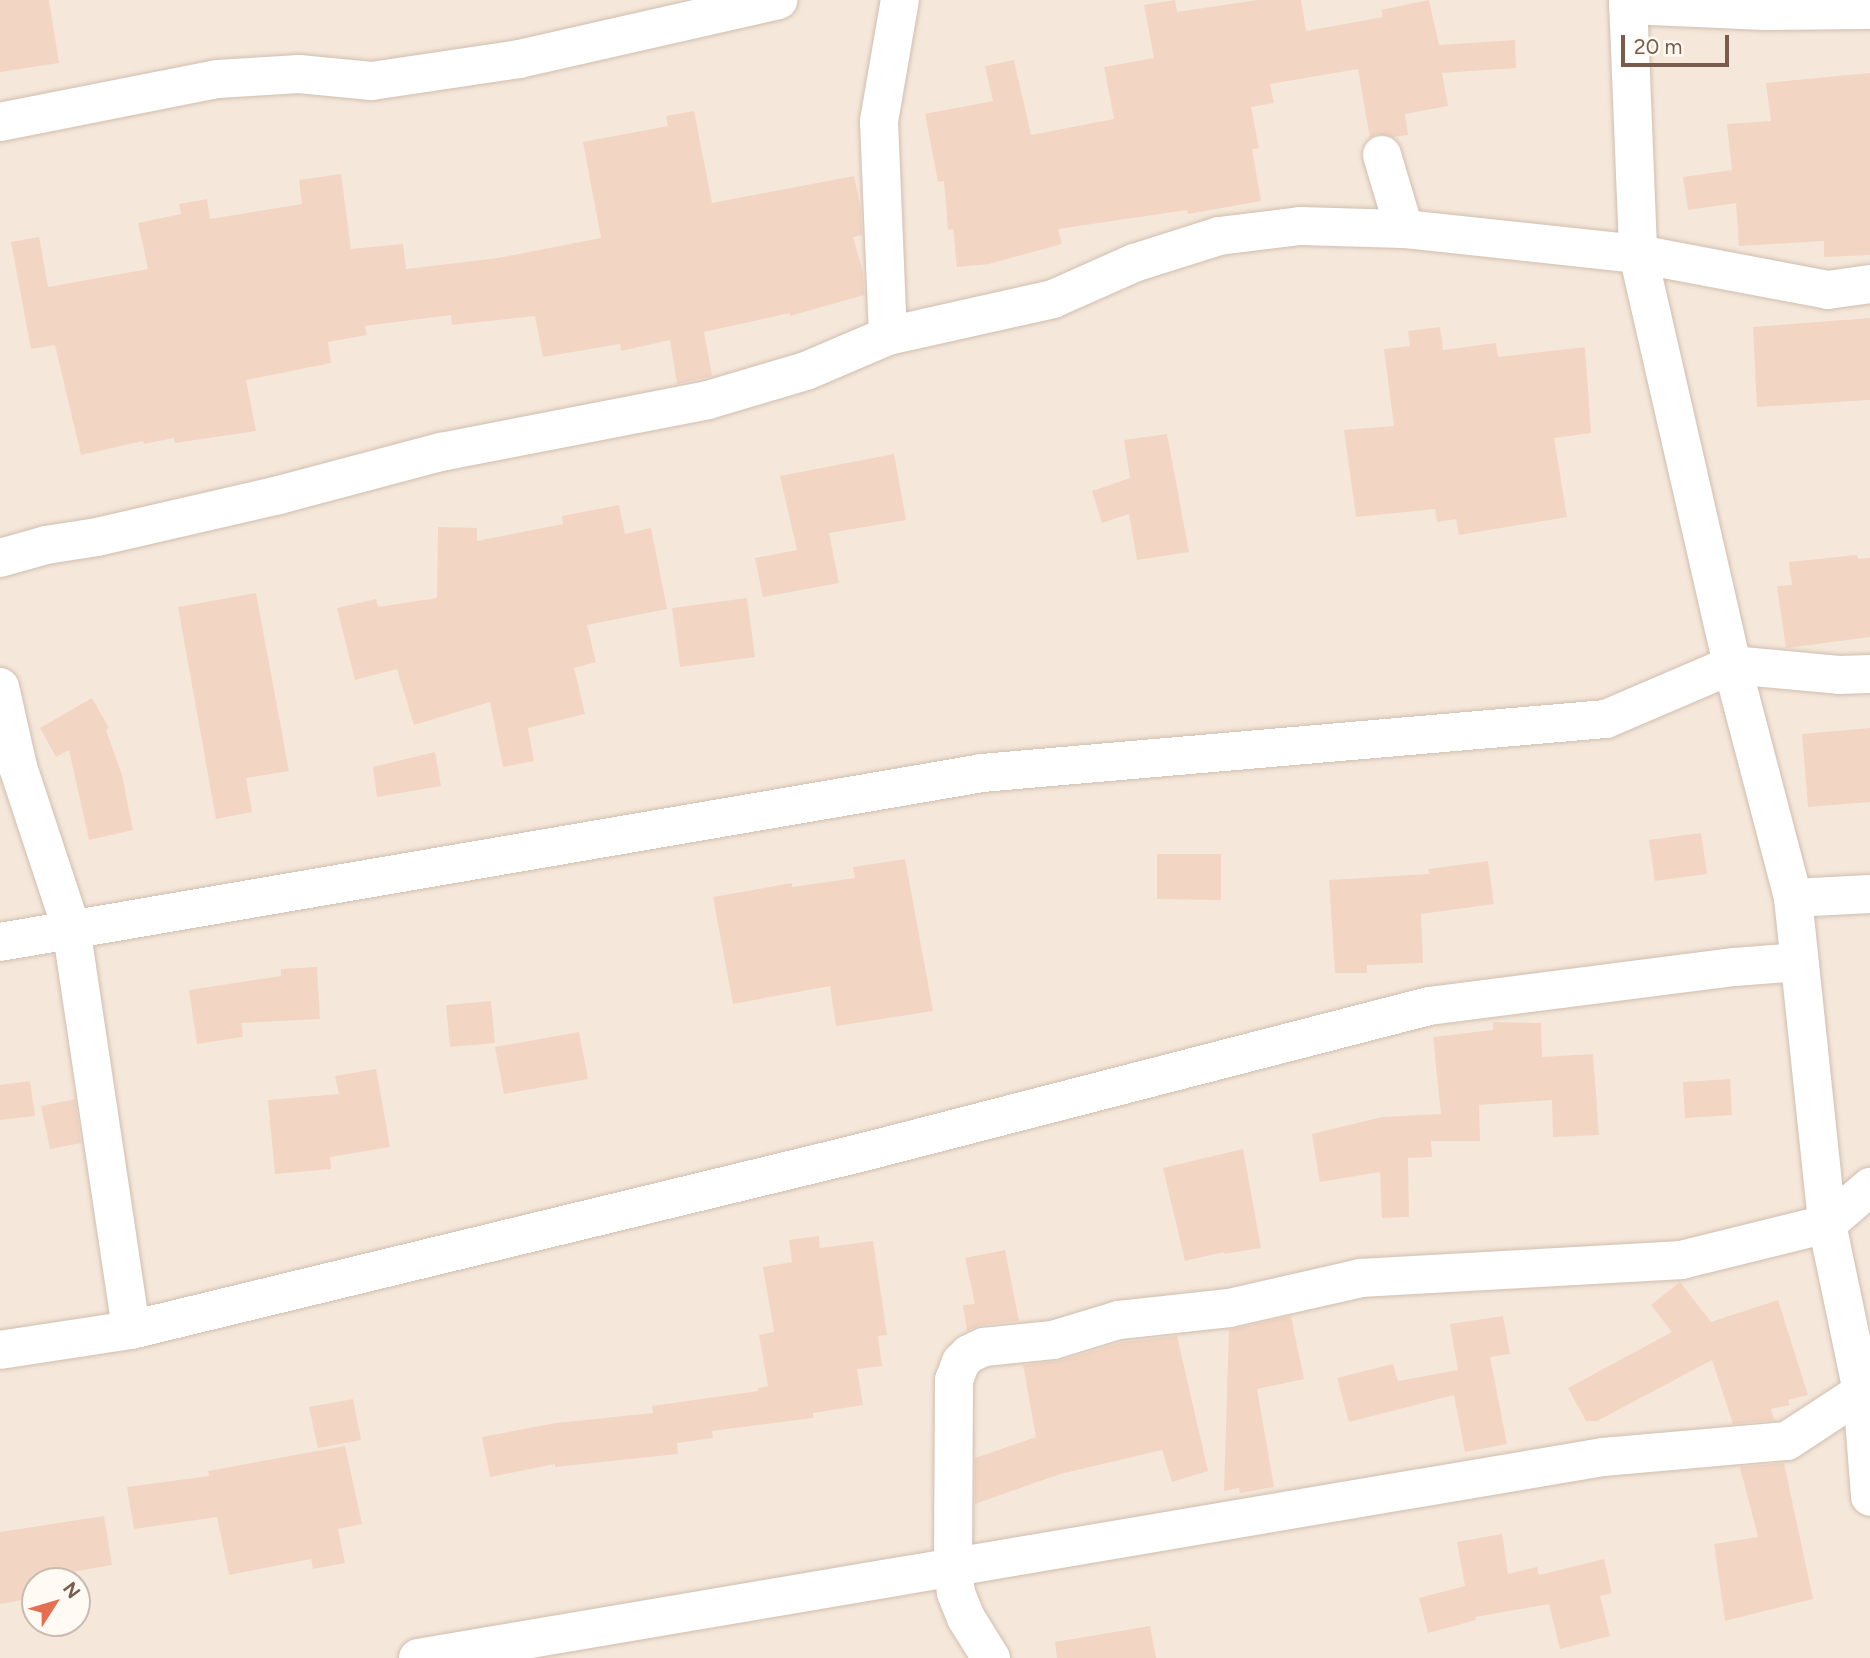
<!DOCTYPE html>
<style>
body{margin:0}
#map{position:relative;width:1870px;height:1658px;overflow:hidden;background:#fdf6ec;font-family:Figtree,sans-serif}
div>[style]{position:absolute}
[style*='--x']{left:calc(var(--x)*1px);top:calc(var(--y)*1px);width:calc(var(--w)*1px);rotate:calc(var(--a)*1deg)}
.residential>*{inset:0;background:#f5e8da}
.building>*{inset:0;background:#f3d5c3}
.roads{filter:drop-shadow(0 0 2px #d1beb0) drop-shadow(0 0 2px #d1beb0)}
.street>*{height:38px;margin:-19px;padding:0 19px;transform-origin:19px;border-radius:19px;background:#fff}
span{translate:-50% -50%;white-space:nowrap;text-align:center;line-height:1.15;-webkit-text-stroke:5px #fffaf3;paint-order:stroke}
.north{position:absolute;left:21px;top:1567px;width:70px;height:70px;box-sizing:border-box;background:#fffaf3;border:2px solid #cabbb1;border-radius:50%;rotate:53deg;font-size:19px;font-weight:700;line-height:28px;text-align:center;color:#7a5c4d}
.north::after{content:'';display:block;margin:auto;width:24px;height:32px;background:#e76f51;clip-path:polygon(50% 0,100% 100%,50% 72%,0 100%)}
.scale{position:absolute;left:1621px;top:35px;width:108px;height:32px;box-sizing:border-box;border:4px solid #7a5c4d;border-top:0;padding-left:9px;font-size:21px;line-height:24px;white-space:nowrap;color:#7a5c4d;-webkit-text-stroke:5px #fffaf3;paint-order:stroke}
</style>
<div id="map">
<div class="residential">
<div style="clip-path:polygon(evenodd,0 0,1870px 0,1870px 1658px,0 1658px,0 0,35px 1581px,77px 1581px,77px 1623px,35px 1623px,35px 1581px)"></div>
</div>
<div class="building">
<div style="clip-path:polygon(0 0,49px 0,59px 63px,0 72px)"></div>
<div style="clip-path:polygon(1175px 0,1177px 12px,1257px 0,1301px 0,1306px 31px,1383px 17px,1381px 10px,1429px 0,1439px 45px,1515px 40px,1516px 68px,1442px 73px,1448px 106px,1405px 114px,1408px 135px,1393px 137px,1376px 134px,1370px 138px,1358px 69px,1270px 84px,1274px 103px,1251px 107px,1259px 148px,1252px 149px,1261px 201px,1188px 214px,1187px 210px,1058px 229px,1062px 244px,989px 264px,957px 267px,953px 229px,948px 230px,944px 181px,938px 182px,925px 114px,993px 101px,985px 66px,1014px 60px,1031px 135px,1114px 119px,1104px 67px,1154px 58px,1144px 5px)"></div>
<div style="clip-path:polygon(1870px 73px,1870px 255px,1824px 257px,1824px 241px,1739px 246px,1736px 203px,1688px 210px,1683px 177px,1732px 170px,1727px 124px,1771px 121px,1766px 83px)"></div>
<div style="clip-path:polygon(694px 111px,712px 203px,854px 176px,861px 210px,862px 235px,853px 237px,863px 272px,864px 295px,790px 316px,790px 313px,704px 332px,712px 376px,677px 384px,670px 340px,621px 351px,620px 344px,543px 357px,535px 316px,452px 325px,451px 315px,365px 326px,367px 335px,328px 342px,331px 363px,246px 380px,256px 431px,175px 443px,174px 438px,144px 444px,143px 441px,81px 455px,55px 345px,31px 349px,11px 242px,39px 237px,48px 287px,148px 269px,138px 223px,181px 214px,179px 204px,207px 199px,210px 219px,302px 204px,299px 180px,341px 174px,351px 249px,403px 244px,406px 269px,498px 258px,601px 238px,583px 142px,668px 126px,666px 116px)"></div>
<div style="clip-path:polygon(1870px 318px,1870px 400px,1757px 407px,1753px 327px)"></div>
<div style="clip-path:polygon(1440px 327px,1443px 350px,1496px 343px,1498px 357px,1585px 347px,1591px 433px,1554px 438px,1567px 517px,1459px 535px,1456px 519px,1437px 522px,1435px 509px,1356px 517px,1344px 430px,1394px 426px,1384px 349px,1410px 346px,1408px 331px)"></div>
<div style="clip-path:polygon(1167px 434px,1189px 552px,1137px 560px,1129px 514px,1102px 523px,1092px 491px,1130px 478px,1124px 440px)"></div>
<div style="clip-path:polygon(894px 454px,906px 520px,829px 533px,839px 583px,763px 597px,755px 558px,797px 550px,780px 476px)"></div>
<div style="clip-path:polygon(619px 505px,625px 534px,651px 528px,667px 609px,587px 625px,596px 662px,574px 668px,585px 714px,528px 728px,534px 761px,503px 767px,490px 702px,414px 725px,397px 669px,355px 680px,337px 608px,376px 599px,378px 607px,437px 598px,438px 527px,477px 528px,477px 541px,563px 524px,562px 516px)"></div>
<div style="clip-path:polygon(1857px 555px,1858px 559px,1870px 558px,1870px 637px,1786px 648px,1777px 586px,1792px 585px,1789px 562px)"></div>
<div style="clip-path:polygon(256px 593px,289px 771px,246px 778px,252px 812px,216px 819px,178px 607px)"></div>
<div style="clip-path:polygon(747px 598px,755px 657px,680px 667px,672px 608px)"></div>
<div style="clip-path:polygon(92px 698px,109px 728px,106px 730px,122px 775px,133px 830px,89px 840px,69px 750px,56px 757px,40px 728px)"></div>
<div style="clip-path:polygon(1870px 728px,1870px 802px,1808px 807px,1802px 734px)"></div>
<div style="clip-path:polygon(435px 752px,441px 786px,377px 797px,373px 767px)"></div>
<div style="clip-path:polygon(1701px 833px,1707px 874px,1655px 881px,1649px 840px)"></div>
<div style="clip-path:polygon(1157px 854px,1221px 854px,1221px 900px,1157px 899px)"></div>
<div style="clip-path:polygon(905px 859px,933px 1011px,836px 1026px,830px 986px,733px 1004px,713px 897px,792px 883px,792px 887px,855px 878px,853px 867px)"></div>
<div style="clip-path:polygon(1488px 861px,1494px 904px,1421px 914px,1423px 963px,1367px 965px,1367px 973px,1335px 973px,1329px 880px,1429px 874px,1428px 869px)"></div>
<div style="clip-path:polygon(317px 967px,320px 1019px,241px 1023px,243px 1037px,197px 1044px,189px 990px,281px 976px,281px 969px)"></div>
<div style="clip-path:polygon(491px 1001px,495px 1043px,450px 1047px,446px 1005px)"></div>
<div style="clip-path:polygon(1493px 1022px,1541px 1023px,1542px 1057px,1593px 1054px,1599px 1135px,1553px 1137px,1552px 1100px,1479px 1105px,1480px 1141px,1431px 1141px,1432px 1157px,1408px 1158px,1409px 1217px,1382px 1218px,1380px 1172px,1320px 1182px,1312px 1134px,1382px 1117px,1441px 1114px,1433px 1037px,1493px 1030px)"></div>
<div style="clip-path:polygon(579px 1032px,588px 1079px,504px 1094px,495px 1047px)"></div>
<div style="clip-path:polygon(376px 1069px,390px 1147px,330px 1157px,331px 1169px,275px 1174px,268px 1100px,339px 1094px,335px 1076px)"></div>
<div style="clip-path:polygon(1730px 1079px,1732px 1115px,1685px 1118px,1683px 1082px)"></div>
<div style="clip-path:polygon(30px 1081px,35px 1116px,0 1120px,0 1085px)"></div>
<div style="clip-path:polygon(75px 1099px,81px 1143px,50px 1149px,41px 1106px)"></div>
<div style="clip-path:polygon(1243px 1149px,1261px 1248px,1224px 1254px,1224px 1252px,1185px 1261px,1163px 1168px)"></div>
<div style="clip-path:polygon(819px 1236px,820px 1248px,873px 1241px,887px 1335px,878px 1336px,882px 1366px,857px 1369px,863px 1405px,813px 1413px,813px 1418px,712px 1431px,713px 1438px,677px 1443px,678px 1454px,555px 1467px,555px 1464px,490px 1477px,482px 1437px,556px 1423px,653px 1413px,652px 1406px,758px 1391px,758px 1388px,768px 1386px,759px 1335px,774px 1332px,763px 1267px,792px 1262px,789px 1240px)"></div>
<div style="clip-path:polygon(1005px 1250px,1019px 1321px,981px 1325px,967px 1331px,963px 1305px,975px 1304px,965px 1258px)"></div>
<div style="clip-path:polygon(1680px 1282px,1711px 1322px,1778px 1300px,1808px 1395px,1788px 1400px,1790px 1405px,1771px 1409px,1774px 1420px,1733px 1424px,1712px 1360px,1597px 1421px,1586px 1421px,1568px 1388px,1672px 1332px,1651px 1305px)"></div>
<div style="clip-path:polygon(1291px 1316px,1304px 1379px,1257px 1389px,1274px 1487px,1240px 1493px,1239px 1488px,1224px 1491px,1229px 1330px)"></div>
<div style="clip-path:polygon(1503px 1316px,1510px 1354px,1490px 1357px,1507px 1444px,1465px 1452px,1454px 1395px,1349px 1422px,1337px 1378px,1393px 1364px,1398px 1381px,1458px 1370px,1450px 1324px)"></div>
<div style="clip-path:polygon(1177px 1336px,1208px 1471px,1172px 1482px,1162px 1450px,1060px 1474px,975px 1504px,975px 1458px,1036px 1437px,1023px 1365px,1059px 1361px,1123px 1342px)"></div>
<div style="clip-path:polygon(353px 1399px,361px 1440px,318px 1448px,309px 1407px)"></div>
<div style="clip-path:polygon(345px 1446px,362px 1524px,338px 1529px,345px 1563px,313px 1569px,311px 1559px,229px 1575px,217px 1517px,134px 1529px,127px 1487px,209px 1476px,208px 1471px)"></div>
<div style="clip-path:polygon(1784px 1463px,1813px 1599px,1725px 1621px,1714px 1544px,1758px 1537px,1740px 1467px)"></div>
<div style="clip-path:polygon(104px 1516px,112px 1565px,31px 1579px,34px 1598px,0 1604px,0 1532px)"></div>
<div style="clip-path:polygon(1502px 1534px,1508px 1574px,1537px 1567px,1539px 1575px,1604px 1559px,1612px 1593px,1600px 1596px,1610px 1636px,1560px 1649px,1549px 1604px,1475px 1617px,1476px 1620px,1428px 1633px,1419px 1598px,1465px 1586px,1457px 1542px)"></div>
<div style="clip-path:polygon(1150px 1626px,1156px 1658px,1057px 1658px,1055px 1642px)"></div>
</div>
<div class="roads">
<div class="street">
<div style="--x:1628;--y:0;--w:254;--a:87.7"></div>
<div style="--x:1638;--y:254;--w:422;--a:77.1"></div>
<div style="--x:1732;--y:665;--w:241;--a:75.3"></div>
<div style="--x:1793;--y:898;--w:328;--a:84"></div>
<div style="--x:1827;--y:1224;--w:172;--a:78.2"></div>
<div style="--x:1862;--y:1392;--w:105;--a:85.6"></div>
<div style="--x:1628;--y:5;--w:137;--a:2.5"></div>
<div style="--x:1765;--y:11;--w:105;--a:-0.5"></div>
<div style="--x:0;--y:122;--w:222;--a:-11.2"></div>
<div style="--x:218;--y:79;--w:81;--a:-3.5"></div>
<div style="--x:299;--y:74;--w:73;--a:5.5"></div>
<div style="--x:372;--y:81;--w:149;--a:-8.5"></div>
<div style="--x:519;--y:59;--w:266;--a:-12.8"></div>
<div style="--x:1382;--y:155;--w:77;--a:73.4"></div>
<div style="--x:1404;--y:229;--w:235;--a:6.1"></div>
<div style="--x:1638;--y:254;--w:193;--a:10.7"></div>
<div style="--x:1828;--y:290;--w:42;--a:-8.1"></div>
<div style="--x:888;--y:336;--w:215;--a:-92.4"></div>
<div style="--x:879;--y:121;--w:123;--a:-80.2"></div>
<div style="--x:0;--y:558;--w:48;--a:-15.8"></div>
<div style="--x:46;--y:545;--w:52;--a:-8.9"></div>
<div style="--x:97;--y:537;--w:187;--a:-13"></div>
<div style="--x:279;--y:495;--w:168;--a:-14.9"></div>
<div style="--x:441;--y:452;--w:272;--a:-11"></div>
<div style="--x:708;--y:400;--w:102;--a:-16.5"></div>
<div style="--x:806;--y:371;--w:89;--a:-23.1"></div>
<div style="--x:888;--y:336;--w:169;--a:-12.6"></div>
<div style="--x:1053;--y:299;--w:89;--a:-24"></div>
<div style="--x:1134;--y:263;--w:89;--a:-17.6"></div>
<div style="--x:1219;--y:236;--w:82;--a:-7"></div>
<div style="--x:1300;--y:226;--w:104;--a:1.7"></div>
<div style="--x:0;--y:687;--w:82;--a:77.3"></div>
<div style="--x:18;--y:767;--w:169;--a:71.7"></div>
<div style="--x:71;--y:927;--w:407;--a:81.5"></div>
<div style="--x:1793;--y:898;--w:77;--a:-3"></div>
<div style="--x:0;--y:942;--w:996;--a:-9.76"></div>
<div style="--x:982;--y:773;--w:626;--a:-4.95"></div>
<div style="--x:1606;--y:719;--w:137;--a:-23.2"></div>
<div style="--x:1732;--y:665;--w:107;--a:5.3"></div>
<div style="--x:1839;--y:675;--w:31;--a:-2"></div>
<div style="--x:0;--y:1350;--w:133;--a:-8.7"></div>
<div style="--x:131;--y:1330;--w:746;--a:-13.65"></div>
<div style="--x:856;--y:1154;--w:592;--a:-14.48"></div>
<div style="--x:1429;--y:1006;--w:308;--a:-7.3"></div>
<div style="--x:1735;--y:967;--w:64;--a:-4.5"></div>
<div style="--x:418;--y:1658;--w:1202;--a:-9.63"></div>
<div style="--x:1603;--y:1457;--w:185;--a:-5"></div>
<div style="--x:1787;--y:1441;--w:90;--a:-33.2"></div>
<div style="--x:1862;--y:1392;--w:8;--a:0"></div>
<div style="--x:991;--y:1658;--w:47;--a:-122"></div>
<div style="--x:966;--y:1618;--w:27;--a:-112"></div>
<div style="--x:956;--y:1593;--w:25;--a:-97"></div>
<div style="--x:953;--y:1568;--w:188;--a:-89.7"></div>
<div style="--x:954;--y:1380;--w:19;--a:-69"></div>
<div style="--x:961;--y:1362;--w:11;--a:-45"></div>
<div style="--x:969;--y:1354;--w:17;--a:-25"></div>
<div style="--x:984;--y:1347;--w:69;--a:-5.8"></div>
<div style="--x:1053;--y:1340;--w:69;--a:-16.9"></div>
<div style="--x:1119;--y:1320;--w:111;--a:-6.2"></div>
<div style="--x:1229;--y:1308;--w:135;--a:-12.8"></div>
<div style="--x:1361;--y:1278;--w:321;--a:-3.2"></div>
<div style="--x:1681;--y:1260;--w:150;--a:-13.9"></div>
<div style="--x:1827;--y:1224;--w:57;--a:-40.7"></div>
</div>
</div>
<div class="north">N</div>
<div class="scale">20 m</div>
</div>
